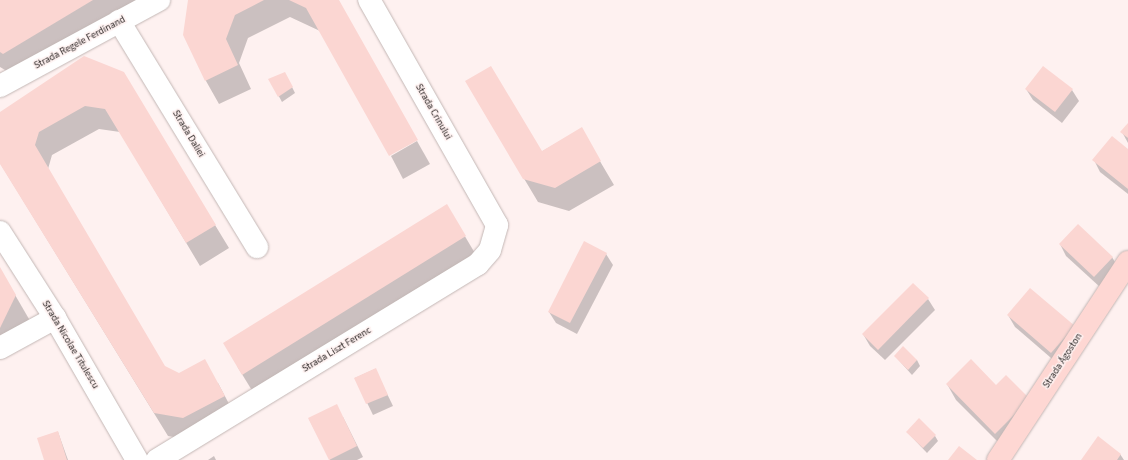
<!DOCTYPE html>
<meta charset="utf-8">
<style>
body{margin:0}
#map{position:relative;width:1128px;height:460px;overflow:hidden;background:#fef1f0;font-family:"Source Sans 3",sans-serif}
div>[style]{position:absolute}
[style*='--x']{left:calc(var(--x)*1px);top:calc(var(--y)*1px);width:calc(var(--w)*1px);rotate:calc(var(--a)*1deg)}
.shadow>*{inset:0;background:#0003}
.building>*{inset:0;background:#fbd6d2}
.roads{filter:drop-shadow(0 0 1px #c3b7b5) drop-shadow(0 0 1px #c3b7b5)}
.minor>*{height:22px;margin:-11px;padding:0 11px;transform-origin:11px;border-radius:11px;background:#fff}
.major>*{height:22px;margin:-11px;padding:0 11px;transform-origin:11px;border-radius:11px;background:#fed7d3}
span{translate:-50% -50%;white-space:nowrap;text-align:center;line-height:1.15;-webkit-text-stroke:3px #fef1f0;paint-order:stroke}
.street-label{font-size:10px;color:#2c2726}
</style>
<div id="map">
<div class="shadow">
<div style="clip-path:polygon(0 0,145px 0,17px 77px,0 67px)"></div>
<div style="clip-path:polygon(189px 0,338px 0,320px 31px,290px 17px,248px 38px,239px 63px,251px 89px,219px 104px,206px 81px)"></div>
<div style="clip-path:polygon(84px 57px,215px 225px,229px 248px,200px 266px,120px 132px,99px 129px,52px 155px,48px 169px,164px 367px,179px 374px,218px 383px,237px 419px,197px 441px,168px 436px,0 163px,0 113px)"></div>
<div style="clip-path:polygon(288px 79px,295px 93px,282px 102px,270px 80px)"></div>
<div style="clip-path:polygon(1026px 89px,1072px 90px,1079px 101px,1062px 123px,1033px 100px)"></div>
<div style="clip-path:polygon(480px 105px,541px 152px,581px 129px,614px 185px,569px 211px,538px 202px)"></div>
<div style="clip-path:polygon(1128px 124px,1128px 143px,1122px 132px)"></div>
<div style="clip-path:polygon(417px 141px,430px 164px,403px 179px,391px 156px)"></div>
<div style="clip-path:polygon(1128px 150px,1128px 194px,1100px 172px,1094px 160px)"></div>
<div style="clip-path:polygon(447px 206px,479px 260px,256px 397px,237px 366px)"></div>
<div style="clip-path:polygon(1060px 244px,1112px 257px,1119px 269px,1101px 288px,1066px 256px)"></div>
<div style="clip-path:polygon(606px 254px,613px 265px,577px 334px,556px 323px,549px 312px)"></div>
<div style="clip-path:polygon(0 269px,29px 319px,16px 349px,0 359px)"></div>
<div style="clip-path:polygon(928px 299px,935px 310px,885px 360px,870px 346px,863px 334px)"></div>
<div style="clip-path:polygon(1008px 315px,1074px 327px,1058px 364px,1015px 327px)"></div>
<div style="clip-path:polygon(895px 356px,917px 360px,920px 366px,912px 375px)"></div>
<div style="clip-path:polygon(375px 369px,393px 406px,373px 415px,355px 378px)"></div>
<div style="clip-path:polygon(947px 384px,1029px 399px,1005px 449px,956px 400px)"></div>
<div style="clip-path:polygon(343px 417px,363px 457px,357px 460px,330px 460px,309px 419px)"></div>
<div style="clip-path:polygon(58px 432px,68px 460px,45px 460px)"></div>
<div style="clip-path:polygon(907px 432px,935px 436px,938px 441px,927px 453px)"></div>
<div style="clip-path:polygon(1120px 454px,1124px 460px,1082px 460px)"></div>
<div style="clip-path:polygon(214px 456px,216px 460px,208px 460px)"></div>
</div>
<div class="building">
<div style="clip-path:polygon(0 0,93px 0,3px 54px,0 52px)"></div>
<div style="clip-path:polygon(188px 0,264px 0,235px 15px,226px 39px,238px 65px,205px 81px,183px 35px)"></div>
<div style="clip-path:polygon(289px 0,339px 0,418px 140px,389px 156px,306px 8px)"></div>
<div style="clip-path:polygon(84px 56px,124px 72px,216px 225px,186px 243px,105px 109px,85px 106px,39px 132px,35px 145px,165px 366px,179px 373px,205px 359px,225px 396px,183px 418px,154px 413px,0 164px,0 112px)"></div>
<div style="clip-path:polygon(491px 66px,542px 151px,582px 127px,601px 161px,555px 188px,523px 179px,465px 81px)"></div>
<div style="clip-path:polygon(1043px 66px,1073px 89px,1055px 112px,1025px 89px)"></div>
<div style="clip-path:polygon(285px 72px,293px 87px,278px 97px,268px 79px)"></div>
<div style="clip-path:polygon(1128px 123px,1128px 138px,1120px 132px)"></div>
<div style="clip-path:polygon(1112px 136px,1128px 149px,1128px 189px,1092px 160px)"></div>
<div style="clip-path:polygon(447px 204px,466px 236px,242px 375px,223px 343px)"></div>
<div style="clip-path:polygon(1078px 224px,1113px 257px,1094px 277px,1059px 244px)"></div>
<div style="clip-path:polygon(584px 241px,607px 253px,570px 323px,548px 312px)"></div>
<div style="clip-path:polygon(0 267px,16px 295px,0 328px)"></div>
<div style="clip-path:polygon(913px 283px,929px 298px,878px 350px,862px 334px)"></div>
<div style="clip-path:polygon(1030px 288px,1075px 326px,1051px 353px,1007px 315px)"></div>
<div style="clip-path:polygon(903px 346px,917px 360px,908px 370px,894px 356px)"></div>
<div style="clip-path:polygon(971px 359px,996px 385px,1006px 375px,1030px 399px,995px 434px,946px 384px)"></div>
<div style="clip-path:polygon(376px 368px,388px 395px,366px 404px,354px 378px)"></div>
<div style="clip-path:polygon(337px 404px,357px 446px,329px 460px,308px 418px)"></div>
<div style="clip-path:polygon(919px 418px,936px 435px,923px 448px,906px 432px)"></div>
<div style="clip-path:polygon(58px 431px,67px 460px,44px 460px,37px 438px)"></div>
<div style="clip-path:polygon(1098px 436px,1121px 454px,1117px 460px,1081px 460px)"></div>
<div style="clip-path:polygon(959px 446px,977px 460px,948px 460px)"></div>
</div>
<div class="roads">
<div class="minor">
<div style="--x:119;--y:21;--w:265;--a:58.6"></div>
<div style="--x:0;--y:86;--w:181;--a:-28.4"></div>
<div style="--x:0;--y:232;--w:102;--a:57.4"></div>
<div style="--x:55;--y:318;--w:164;--a:60"></div>
<div style="--x:0;--y:348;--w:63;--a:-28.6"></div>
<div style="--x:157;--y:460;--w:376;--a:-31.4"></div>
<div style="--x:478;--y:264;--w:18;--a:-49"></div>
<div style="--x:490;--y:250;--w:26;--a:-74"></div>
<div style="--x:497;--y:225;--w:259;--a:-119.6"></div>
</div>
<div class="major">
<div style="--x:998;--y:460;--w:237;--a:-56.7"></div>
</div>
</div>
<div class="street-label">
<span style="left:80px;top:43px;rotate:-28deg">Strada Regele Ferdinand</span>
<span style="left:433px;top:112px;rotate:60deg">Strada Crinului</span>
<span style="left:188px;top:134px;rotate:59deg">Strada Daliei</span>
<span style="left:70px;top:345px;rotate:59deg">Strada Nicolae Titulescu</span>
<span style="left:337px;top:350px;rotate:-31deg">Strada Liszt Ferenc</span>
<span style="left:1063px;top:361px;rotate:-57deg">Strada Ágoston</span>
</div>
</div>
